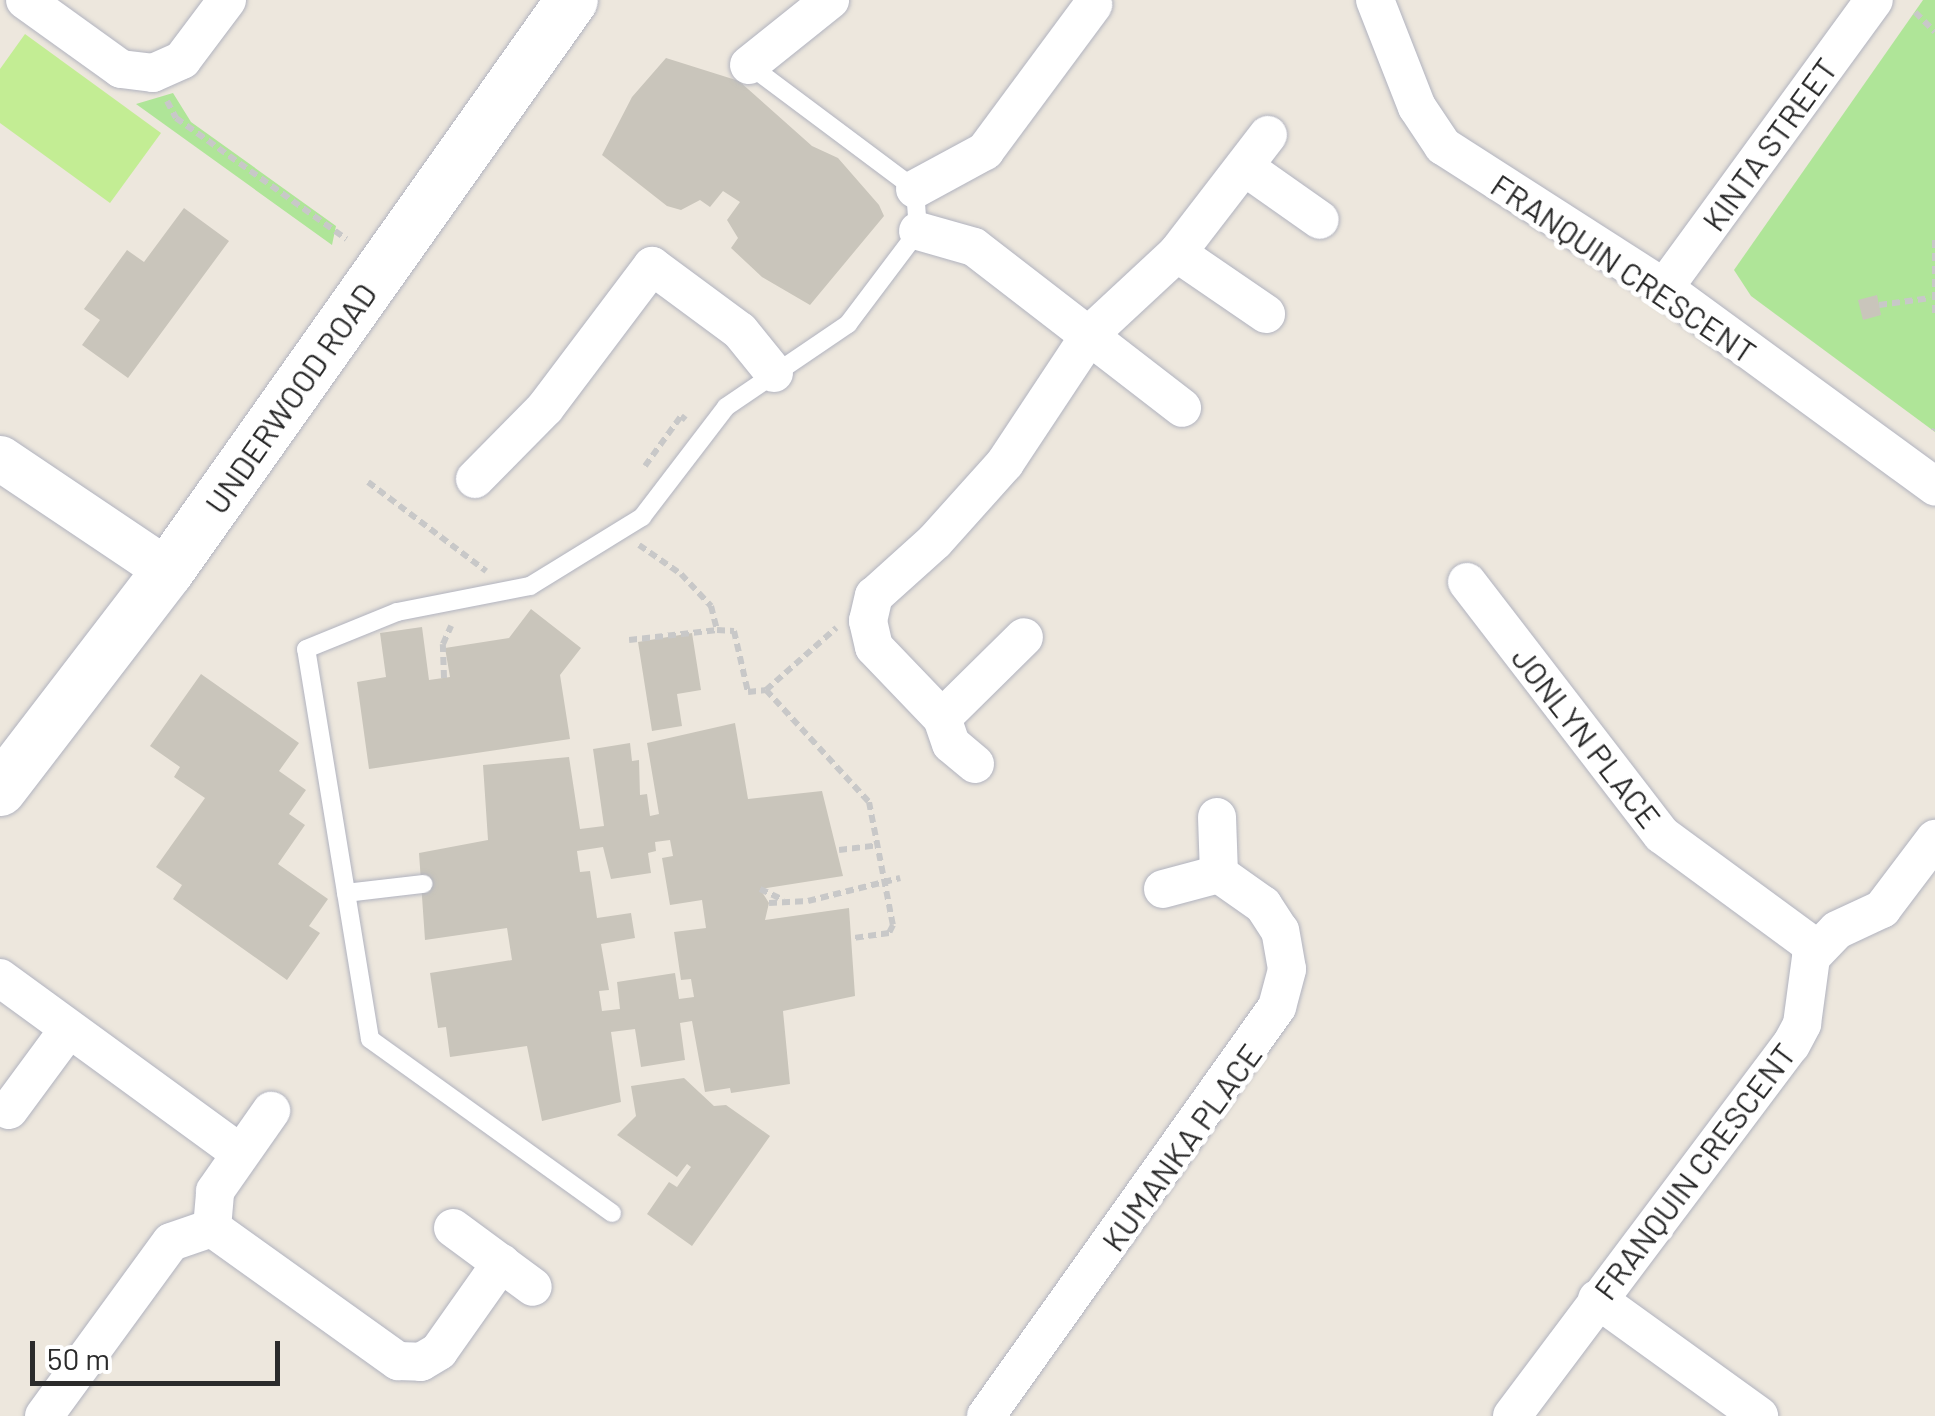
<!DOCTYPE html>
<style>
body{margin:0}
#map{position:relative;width:1935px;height:1416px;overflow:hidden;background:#ede7dd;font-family:Barlow,sans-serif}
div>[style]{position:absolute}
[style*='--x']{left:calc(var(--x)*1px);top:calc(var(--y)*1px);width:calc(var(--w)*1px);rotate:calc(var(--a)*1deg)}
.green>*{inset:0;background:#afe598}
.pitch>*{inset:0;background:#c3ed94}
.building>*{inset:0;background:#c9c5bb}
.path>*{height:6px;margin-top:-3px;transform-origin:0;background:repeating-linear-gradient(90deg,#c8c8c8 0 8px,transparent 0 13px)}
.roads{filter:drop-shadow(0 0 2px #b1b3bf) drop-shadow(0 0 2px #b1b3bf)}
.service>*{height:18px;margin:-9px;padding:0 9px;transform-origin:9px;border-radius:9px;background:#fff}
.minor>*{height:38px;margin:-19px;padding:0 19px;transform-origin:19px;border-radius:19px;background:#fff}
.tertiary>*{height:45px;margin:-22.5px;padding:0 22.5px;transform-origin:22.5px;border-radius:22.5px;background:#fff}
.secondary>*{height:52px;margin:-26px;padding:0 26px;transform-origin:26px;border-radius:26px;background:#fff}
span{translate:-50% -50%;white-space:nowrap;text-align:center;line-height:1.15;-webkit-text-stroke:10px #fff;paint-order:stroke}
.street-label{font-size:32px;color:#2b2b2b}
.scale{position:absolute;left:30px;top:1341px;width:250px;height:45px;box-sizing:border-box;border:5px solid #2b2b2b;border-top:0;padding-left:12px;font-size:30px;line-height:35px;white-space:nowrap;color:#2b2b2b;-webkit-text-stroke:8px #fff;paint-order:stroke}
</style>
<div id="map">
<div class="green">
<div style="clip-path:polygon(1923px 0,1935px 0,1935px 432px,1751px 296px,1734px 270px)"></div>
<div style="clip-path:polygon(173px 93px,191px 122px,336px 226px,332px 245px,136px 104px)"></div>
</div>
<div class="pitch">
<div style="clip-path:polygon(25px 34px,161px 133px,110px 203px,0 123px,0 69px)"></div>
</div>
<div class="building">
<div style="clip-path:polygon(666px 58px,739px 81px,812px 146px,838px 158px,879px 205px,884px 216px,810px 305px,762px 277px,731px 248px,738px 238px,727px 220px,740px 202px,723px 191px,710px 207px,700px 200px,681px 210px,667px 206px,602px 155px,632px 97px)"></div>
<div style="clip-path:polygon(184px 208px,229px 241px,128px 378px,82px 345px,100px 320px,84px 309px,127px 250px,144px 262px)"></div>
<div style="clip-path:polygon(1877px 295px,1881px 315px,1863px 320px,1858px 300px)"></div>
<div style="clip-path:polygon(531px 609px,581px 648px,560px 675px,570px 739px,369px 769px,357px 682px,386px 677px,380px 633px,422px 627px,429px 680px,450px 677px,445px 648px,509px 638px)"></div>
<div style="clip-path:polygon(692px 633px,701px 690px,677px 694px,682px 726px,652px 731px,638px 642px)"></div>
<div style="clip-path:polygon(201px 674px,299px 743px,279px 771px,306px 790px,289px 814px,305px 825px,278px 864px,328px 899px,309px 926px,320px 933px,287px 980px,173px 899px,182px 885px,156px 867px,205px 798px,174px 777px,180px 767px,150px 746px)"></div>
<div style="clip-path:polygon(evenodd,735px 723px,748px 799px,822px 791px,843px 876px,760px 889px,769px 903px,765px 920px,849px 908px,855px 996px,783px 1011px,790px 1084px,731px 1093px,730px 1088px,705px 1092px,692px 1021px,680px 1023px,685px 1060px,641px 1067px,635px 1029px,611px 1032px,621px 1102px,542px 1121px,527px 1046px,450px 1057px,446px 1027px,438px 1028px,430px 973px,512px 960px,507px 928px,425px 940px,419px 853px,488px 840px,483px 765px,569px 757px,580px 829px,604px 826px,593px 749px,630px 743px,632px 761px,639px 760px,640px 795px,647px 794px,650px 816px,659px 814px,647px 743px,735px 723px,670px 840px,673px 856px,662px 858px,670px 905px,702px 900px,706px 928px,674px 932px,681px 980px,691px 979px,694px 997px,679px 999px,675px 973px,617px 982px,620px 1009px,602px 1011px,599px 991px,609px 990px,601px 944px,635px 938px,631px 913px,597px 918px,590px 871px,580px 872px,577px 851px,603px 847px,611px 879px,651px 873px,648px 853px,656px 851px,655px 842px,670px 840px)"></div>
<div style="clip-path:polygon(684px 1078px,714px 1106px,726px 1105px,770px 1136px,692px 1246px,647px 1214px,669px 1182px,677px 1187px,691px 1167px,687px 1164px,677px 1177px,617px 1135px,636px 1116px,631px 1086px)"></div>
</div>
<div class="path">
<div style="--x:1915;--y:12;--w:28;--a:45"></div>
<div style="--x:167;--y:101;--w:19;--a:62"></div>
<div style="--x:176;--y:118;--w:209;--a:35.4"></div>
<div style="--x:1935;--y:240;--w:78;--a:90"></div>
<div style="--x:1879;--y:305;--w:52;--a:-7.7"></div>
<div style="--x:1934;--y:431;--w:2;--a:-63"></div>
<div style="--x:645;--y:466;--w:62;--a:-54.2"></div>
<div style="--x:681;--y:416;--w:6;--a:39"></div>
<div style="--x:368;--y:482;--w:148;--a:37"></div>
<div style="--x:639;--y:545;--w:51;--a:34.6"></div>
<div style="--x:681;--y:574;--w:44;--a:46.8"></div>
<div style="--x:711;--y:606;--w:25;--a:76"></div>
<div style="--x:717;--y:630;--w:17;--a:3"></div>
<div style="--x:734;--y:631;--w:63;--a:77.1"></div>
<div style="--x:748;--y:692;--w:18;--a:-6"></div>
<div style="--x:766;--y:690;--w:152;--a:47.4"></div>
<div style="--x:869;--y:802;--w:125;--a:79"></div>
<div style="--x:893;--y:925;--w:9;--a:117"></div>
<div style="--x:889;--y:933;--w:35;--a:172"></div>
<div style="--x:629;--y:640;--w:89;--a:-6.5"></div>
<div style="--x:444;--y:678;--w:34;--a:-92"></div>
<div style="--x:443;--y:644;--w:20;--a:-66"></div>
<div style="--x:766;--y:690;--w:94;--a:-41.5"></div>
<div style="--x:839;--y:850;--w:38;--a:-7"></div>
<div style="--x:760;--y:889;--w:26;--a:25"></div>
<div style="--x:769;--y:903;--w:39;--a:-3"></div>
<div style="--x:808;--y:901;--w:95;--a:-14"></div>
</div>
<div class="roads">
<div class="service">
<div style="--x:346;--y:893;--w:78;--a:-6.7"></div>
<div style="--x:612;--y:1213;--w:298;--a:-144.3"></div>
<div style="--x:370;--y:1039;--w:395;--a:-99.3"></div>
<div style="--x:306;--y:649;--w:98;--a:-22.1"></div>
<div style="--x:397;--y:612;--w:136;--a:-11.1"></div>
<div style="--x:530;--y:586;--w:132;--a:-31.6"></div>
<div style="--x:642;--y:517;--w:138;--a:-52.6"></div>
<div style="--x:726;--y:407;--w:148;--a:-34.2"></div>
<div style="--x:848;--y:324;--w:116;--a:-53"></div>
<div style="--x:918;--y:231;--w:42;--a:-94.1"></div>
<div style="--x:915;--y:189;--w:207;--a:-143.2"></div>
</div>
<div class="minor">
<div style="--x:25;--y:0;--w:118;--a:35.7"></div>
<div style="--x:121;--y:69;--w:32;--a:7"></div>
<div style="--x:153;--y:73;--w:32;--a:-24"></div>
<div style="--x:182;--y:60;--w:75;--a:-53.1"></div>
<div style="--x:1375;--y:0;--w:115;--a:68.6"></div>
<div style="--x:1417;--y:107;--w:47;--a:56.3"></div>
<div style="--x:1443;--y:146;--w:263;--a:32.7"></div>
<div style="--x:1664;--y:288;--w:336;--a:36.2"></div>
<div style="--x:749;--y:65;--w:104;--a:-38.7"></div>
<div style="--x:1246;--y:168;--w:90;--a:35.1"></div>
<div style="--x:915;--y:189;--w:80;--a:-28.5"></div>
<div style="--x:985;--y:151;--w:182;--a:-53.5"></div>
<div style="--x:918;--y:231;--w:58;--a:15.9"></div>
<div style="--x:974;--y:247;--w:263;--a:37.7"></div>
<div style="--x:1177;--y:253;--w:108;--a:34.4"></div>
<div style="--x:1664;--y:288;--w:356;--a:-53.9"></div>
<div style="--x:475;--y:479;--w:100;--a:-45.4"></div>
<div style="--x:545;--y:408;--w:178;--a:-53"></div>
<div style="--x:652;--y:266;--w:109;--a:36.5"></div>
<div style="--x:740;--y:331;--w:54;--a:51"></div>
<div style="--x:1467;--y:582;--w:319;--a:52.4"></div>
<div style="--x:1662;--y:835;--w:192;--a:36.3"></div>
<div style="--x:942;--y:718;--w:115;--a:-44.6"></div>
<div style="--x:975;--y:764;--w:31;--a:-140"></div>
<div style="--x:951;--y:744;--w:28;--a:-109"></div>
<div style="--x:942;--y:718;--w:98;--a:-133.8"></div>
<div style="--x:874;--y:647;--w:27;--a:-103"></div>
<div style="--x:868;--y:621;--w:26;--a:-77"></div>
<div style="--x:874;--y:596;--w:82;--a:-42"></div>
<div style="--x:935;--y:541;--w:105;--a:-48.1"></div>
<div style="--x:1005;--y:463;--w:156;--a:-56.5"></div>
<div style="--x:1091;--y:333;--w:117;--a:-42.9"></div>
<div style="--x:1177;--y:253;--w:149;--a:-52.4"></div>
<div style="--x:1163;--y:889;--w:58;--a:-15"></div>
<div style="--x:1219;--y:874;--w:57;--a:-92"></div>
<div style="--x:0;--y:978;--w:296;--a:36.1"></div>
<div style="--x:9;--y:1110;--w:99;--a:-53.6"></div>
<div style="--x:212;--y:1228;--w:229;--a:35.6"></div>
<div style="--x:398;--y:1361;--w:23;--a:2"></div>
<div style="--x:421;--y:1362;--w:21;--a:-31"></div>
<div style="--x:439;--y:1351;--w:108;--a:-54.8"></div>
<div style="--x:453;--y:1228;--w:99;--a:36.4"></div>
<div style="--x:1597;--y:1299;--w:200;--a:35.8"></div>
<div style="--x:44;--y:1416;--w:215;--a:-53.9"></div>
<div style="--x:171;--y:1242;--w:43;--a:-18.9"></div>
<div style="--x:212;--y:1228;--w:37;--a:-85"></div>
<div style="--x:215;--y:1191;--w:98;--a:-55"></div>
<div style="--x:986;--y:1416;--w:502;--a:-54.57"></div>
<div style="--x:1277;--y:1007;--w:39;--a:-75"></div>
<div style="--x:1287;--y:969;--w:39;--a:-100"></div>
<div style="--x:1280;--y:931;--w:31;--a:-123"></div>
<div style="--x:1263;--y:905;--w:54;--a:-144.8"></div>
<div style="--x:1512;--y:1416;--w:464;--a:-53.1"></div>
<div style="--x:1791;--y:1045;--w:24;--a:-62"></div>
<div style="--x:1802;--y:1024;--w:68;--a:-82.3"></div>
<div style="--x:1811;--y:957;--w:37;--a:-46"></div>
<div style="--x:1837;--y:930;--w:50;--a:-25"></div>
<div style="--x:1882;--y:909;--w:88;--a:-52.9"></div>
</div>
<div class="tertiary">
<div style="--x:0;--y:458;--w:202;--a:33.9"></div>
</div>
<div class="secondary">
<div style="--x:0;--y:790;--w:276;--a:-52.5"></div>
<div style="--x:168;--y:571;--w:699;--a:-54.72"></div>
</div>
</div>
<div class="street-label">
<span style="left:1769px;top:144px;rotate:-54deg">KINTA STREET</span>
<span style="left:1624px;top:268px;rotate:34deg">FRANQUIN CRESCENT</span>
<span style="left:290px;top:398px;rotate:-55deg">UNDERWOOD ROAD</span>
<span style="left:1587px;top:737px;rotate:52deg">JONLYN PLACE</span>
<span style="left:1181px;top:1147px;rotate:-54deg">KUMANKA PLACE</span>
<span style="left:1694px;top:1171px;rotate:-53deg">FRANQUIN CRESCENT</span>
</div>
<div class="scale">50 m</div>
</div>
